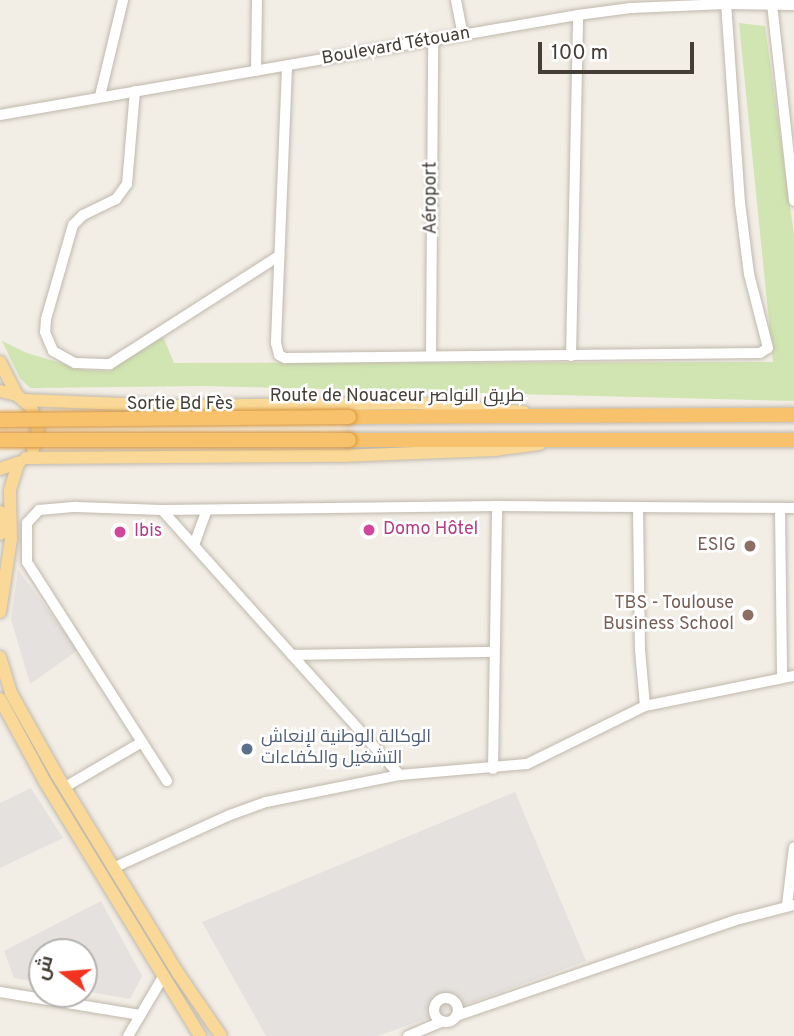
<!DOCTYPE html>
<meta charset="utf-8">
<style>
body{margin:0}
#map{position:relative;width:794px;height:1036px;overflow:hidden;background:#f2eee6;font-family:Overpass,Cairo,sans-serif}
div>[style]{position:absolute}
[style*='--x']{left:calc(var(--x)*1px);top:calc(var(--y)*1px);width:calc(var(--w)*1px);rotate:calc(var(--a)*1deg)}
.green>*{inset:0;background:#d0e5b1}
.parking>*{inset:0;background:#e4e1de}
.roads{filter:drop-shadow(0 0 2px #c0b8ac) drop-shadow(0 0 2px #c0b8ac)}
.minor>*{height:10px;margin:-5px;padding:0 5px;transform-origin:5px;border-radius:5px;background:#fff}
.minor>.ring{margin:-5px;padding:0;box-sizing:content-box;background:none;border:10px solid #fff;border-radius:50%}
.major>*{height:12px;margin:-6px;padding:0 6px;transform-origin:6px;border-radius:6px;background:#fad998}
.highway>*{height:14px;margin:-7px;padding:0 7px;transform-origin:7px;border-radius:7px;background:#f8c26c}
.bridges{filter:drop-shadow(0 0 2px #d7953c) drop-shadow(0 0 2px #d7953c)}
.highway-bridge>*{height:14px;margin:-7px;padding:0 7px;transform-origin:7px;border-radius:7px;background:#f8c26c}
.dots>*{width:19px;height:19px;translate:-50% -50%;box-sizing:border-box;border:4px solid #fff;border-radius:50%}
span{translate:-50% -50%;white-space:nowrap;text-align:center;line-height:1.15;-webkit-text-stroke:5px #fff;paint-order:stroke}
.street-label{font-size:18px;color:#453e36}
.hotel-label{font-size:18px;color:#b23c85}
.left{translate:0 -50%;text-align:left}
.education-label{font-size:18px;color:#785e54}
.right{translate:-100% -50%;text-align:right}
.service-label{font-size:18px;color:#4e5e75}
.north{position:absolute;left:28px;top:938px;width:70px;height:70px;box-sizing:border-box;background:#fff;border:2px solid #b5b2af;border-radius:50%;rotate:286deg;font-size:19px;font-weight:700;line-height:28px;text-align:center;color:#453e36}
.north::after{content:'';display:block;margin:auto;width:24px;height:32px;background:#f1331f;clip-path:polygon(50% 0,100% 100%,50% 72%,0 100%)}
.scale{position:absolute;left:538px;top:42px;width:156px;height:32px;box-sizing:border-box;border:4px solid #453e36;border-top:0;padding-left:9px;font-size:21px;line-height:24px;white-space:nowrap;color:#453e36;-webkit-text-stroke:5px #fff;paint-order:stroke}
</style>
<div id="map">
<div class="green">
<div style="clip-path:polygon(739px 23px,765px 26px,794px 235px,794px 401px,204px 386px,30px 388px,20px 378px,2px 341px,27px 353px,84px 370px,109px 371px,162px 334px,174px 363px,773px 362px)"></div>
</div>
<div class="parking">
<div style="clip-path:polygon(18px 570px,78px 650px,30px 684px,11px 619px)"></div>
<div style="clip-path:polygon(31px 788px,63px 838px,0 868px,0 803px)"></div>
<div style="clip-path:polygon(515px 792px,586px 961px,378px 1036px,266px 1036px,202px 922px)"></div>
<div style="clip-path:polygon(101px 901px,142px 976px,130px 999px,84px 991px,84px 952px,42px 952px,42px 983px,14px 978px,4px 951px)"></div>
</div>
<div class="roads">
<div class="minor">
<div style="--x:456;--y:0;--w:36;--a:79"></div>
<div style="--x:772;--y:4;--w:198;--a:83.6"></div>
<div style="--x:287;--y:67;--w:276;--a:92.3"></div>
<div style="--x:276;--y:343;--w:12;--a:76"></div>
<div style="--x:279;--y:355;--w:7;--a:27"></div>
<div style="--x:285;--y:358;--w:475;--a:-0.6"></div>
<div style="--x:760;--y:353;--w:9;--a:-32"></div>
<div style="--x:768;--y:348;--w:76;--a:-104.4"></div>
<div style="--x:749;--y:274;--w:72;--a:-97.2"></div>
<div style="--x:740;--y:203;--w:199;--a:-94"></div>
<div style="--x:256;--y:71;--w:71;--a:-89.2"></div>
<div style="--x:135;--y:91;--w:93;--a:94.9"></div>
<div style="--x:127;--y:184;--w:19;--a:126"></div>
<div style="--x:116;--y:199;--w:37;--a:154"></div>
<div style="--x:83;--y:215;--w:14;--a:135"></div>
<div style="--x:73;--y:225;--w:98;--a:106"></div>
<div style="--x:46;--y:319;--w:13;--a:94"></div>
<div style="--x:45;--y:332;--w:21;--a:67"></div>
<div style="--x:53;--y:351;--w:25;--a:29"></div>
<div style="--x:75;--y:363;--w:35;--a:2"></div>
<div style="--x:110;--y:364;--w:201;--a:-32.6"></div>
<div style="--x:100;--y:96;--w:99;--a:-76.5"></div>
<div style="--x:0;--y:115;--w:587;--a:-9.82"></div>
<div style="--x:578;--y:15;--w:53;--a:-7.5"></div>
<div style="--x:631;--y:8;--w:95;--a:-2.4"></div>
<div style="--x:726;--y:4;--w:68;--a:0.8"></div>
<div style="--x:431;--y:355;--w:314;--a:-89.6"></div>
<div style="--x:571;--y:356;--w:341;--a:-88.8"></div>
<div style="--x:638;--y:508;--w:142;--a:89.2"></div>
<div style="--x:640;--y:650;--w:56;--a:84.9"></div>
<div style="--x:780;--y:508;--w:168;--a:89.3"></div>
<div style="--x:162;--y:510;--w:356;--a:48.1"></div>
<div style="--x:194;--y:545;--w:37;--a:-70"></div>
<div style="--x:292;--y:655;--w:202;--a:-0.9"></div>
<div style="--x:493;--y:769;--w:263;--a:-89.1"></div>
<div style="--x:167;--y:781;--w:260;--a:-122.6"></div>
<div style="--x:27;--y:562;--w:39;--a:-90"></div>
<div style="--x:27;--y:523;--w:18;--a:-47"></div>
<div style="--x:39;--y:510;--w:37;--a:-5"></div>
<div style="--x:76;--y:507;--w:86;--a:2"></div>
<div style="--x:162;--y:510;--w:335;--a:-0.7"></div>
<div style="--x:497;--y:506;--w:297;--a:0.4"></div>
<div style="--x:65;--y:787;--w:89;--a:-30.3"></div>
<div style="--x:113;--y:868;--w:128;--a:-24.4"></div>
<div style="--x:230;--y:815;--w:38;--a:-20"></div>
<div style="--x:266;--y:802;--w:137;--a:-11.4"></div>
<div style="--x:400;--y:775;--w:127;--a:-5"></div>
<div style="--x:527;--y:764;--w:131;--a:-26.2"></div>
<div style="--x:645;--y:706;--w:152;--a:-11.4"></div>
<div style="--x:787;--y:905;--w:58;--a:-83.1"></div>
<div style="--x:0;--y:992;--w:142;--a:9.3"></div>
<div class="ring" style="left:434px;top:998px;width:14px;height:14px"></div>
<div style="--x:456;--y:1016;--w:300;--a:-18.9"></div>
<div style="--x:740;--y:919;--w:56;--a:-14.5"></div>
<div style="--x:128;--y:1036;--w:69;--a:-59.3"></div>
<div style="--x:408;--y:1036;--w:38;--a:-23"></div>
</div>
<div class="major">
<div style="--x:0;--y:362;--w:37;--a:63"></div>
<div style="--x:0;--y:391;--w:17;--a:13"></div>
<div style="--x:17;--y:395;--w:18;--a:41"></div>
<div style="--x:31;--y:407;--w:22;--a:72"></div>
<div style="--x:38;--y:428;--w:22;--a:103"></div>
<div style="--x:23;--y:400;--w:149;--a:2.3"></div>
<div style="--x:172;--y:406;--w:245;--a:-0.7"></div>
<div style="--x:417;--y:403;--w:107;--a:4.8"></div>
<div style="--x:26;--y:458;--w:314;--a:-0.4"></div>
<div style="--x:340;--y:456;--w:155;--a:-2.2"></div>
<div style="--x:495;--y:450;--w:45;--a:-7.6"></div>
<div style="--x:0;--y:469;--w:21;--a:-19"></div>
<div style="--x:0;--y:512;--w:22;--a:90"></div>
<div style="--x:0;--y:612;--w:74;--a:-81.4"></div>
<div style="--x:11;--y:539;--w:49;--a:-91.2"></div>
<div style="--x:10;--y:490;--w:27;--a:-73"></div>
<div style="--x:0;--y:657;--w:38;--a:73"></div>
<div style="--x:11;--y:693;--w:94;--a:60.7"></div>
<div style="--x:57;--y:775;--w:232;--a:58.6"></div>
<div style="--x:178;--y:973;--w:76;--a:55.7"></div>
<div style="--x:0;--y:699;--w:94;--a:61.5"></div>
<div style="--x:45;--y:782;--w:298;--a:58.6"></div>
</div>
<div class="highway">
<div style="--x:349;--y:417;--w:445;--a:-0.3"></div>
<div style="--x:349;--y:440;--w:445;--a:0"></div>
</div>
</div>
<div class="bridges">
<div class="highway-bridge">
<div style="--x:0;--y:420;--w:349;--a:-0.5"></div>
<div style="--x:0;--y:440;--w:349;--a:0"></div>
</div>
</div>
<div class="dots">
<div style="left:369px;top:530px;background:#d1479c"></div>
<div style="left:120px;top:532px;background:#d1479c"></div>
<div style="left:750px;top:546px;background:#8d6e63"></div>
<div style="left:748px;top:615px;background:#8d6e63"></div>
<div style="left:247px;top:749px;background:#5c6f8a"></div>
</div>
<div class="street-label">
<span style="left:396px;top:47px;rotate:-10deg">Boulevard Tétouan</span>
<span style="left:432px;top:198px;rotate:-90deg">Aéroport</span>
<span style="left:397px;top:397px">Route de Nouaceur طريق النواصر</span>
<span style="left:180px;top:405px">Sortie Bd Fès</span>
</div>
<div class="hotel-label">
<span class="left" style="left:383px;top:530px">Domo Hôtel</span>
<span class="left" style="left:134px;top:532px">Ibis</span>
</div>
<div class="education-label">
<span class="right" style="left:736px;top:546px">ESIG</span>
<span class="right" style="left:734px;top:615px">TBS - Toulouse<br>Business School</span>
</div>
<div class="service-label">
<span class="left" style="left:261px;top:749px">الوكالة الوطنية لإنعاش<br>التشغيل والكفاءات</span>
</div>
<div class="north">ش</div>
<div class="scale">100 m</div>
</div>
